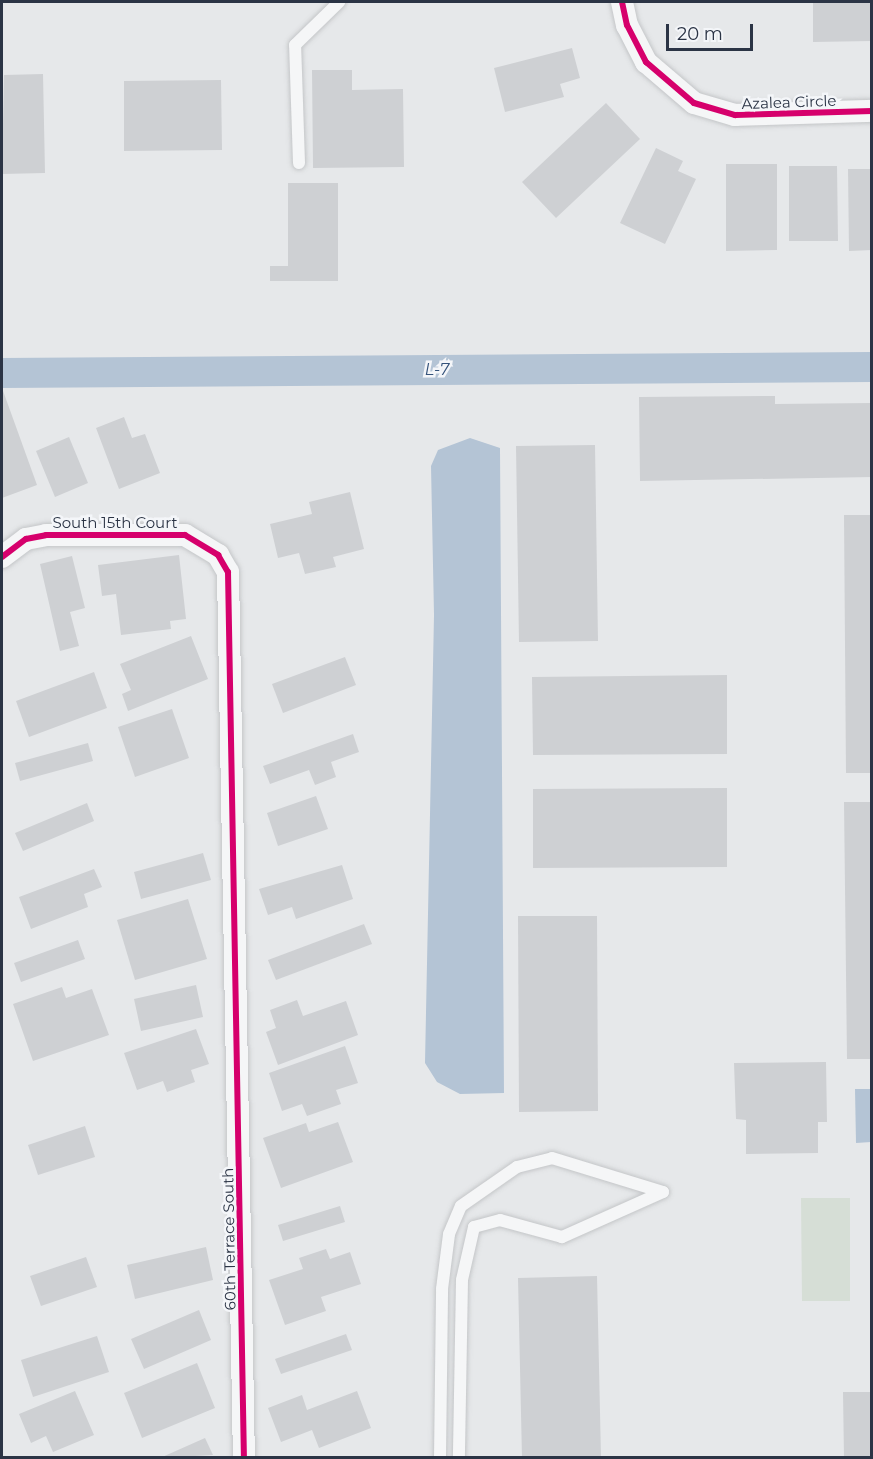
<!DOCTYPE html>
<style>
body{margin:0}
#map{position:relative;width:873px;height:1459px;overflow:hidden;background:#e6e8ea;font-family:Montserrat,sans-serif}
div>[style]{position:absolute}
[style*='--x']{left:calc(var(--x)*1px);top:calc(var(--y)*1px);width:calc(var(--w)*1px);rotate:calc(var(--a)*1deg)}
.green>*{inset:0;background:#d6ded6}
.water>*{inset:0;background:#b4c4d5}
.canal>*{height:30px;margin:-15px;padding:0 15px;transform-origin:15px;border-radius:15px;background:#b4c4d5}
.building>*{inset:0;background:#ced0d3}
.roads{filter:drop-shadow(0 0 2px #c4c6c8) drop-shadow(0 0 2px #c4c6c8)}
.lane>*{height:12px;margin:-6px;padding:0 6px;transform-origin:6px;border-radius:6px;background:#f5f6f7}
.street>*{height:22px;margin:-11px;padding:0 11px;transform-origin:11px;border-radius:11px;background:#f5f6f7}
.cycleway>*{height:6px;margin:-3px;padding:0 3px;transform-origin:3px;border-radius:3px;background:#d6006c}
span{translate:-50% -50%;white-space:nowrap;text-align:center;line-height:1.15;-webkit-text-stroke:5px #f4f6f9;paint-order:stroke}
.street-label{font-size:15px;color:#2b3445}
.water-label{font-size:16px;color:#34527a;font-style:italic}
.frame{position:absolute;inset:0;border:3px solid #2b3445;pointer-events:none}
.scale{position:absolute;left:666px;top:24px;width:87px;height:27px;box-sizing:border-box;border:3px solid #2b3445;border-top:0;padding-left:8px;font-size:18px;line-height:21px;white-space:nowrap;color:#2b3445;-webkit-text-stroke:4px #f4f6f9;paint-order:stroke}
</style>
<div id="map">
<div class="green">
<div style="clip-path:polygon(801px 1198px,850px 1198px,850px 1301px,802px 1301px)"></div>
</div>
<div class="water">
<div style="clip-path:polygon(470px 438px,500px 448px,504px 1093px,460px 1094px,437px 1082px,425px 1063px,434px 615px,431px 466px,438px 450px)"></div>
<div style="clip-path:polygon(855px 1089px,871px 1089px,871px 1142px,856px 1143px)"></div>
</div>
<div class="canal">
<div style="--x:2;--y:373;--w:870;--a:-0.4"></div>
</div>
<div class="building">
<div style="clip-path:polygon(813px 2px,872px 2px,872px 41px,813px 42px)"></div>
<div style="clip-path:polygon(572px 48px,580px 78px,560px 84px,564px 97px,505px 112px,494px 68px)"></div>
<div style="clip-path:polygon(312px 70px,352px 70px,352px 90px,403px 89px,404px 167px,313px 168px)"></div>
<div style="clip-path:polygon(43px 74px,45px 173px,2px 174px,4px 75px)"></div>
<div style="clip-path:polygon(221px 80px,222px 150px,124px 151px,124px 81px)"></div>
<div style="clip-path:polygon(606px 103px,640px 139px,556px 218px,522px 182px)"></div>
<div style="clip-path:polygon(656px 148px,683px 161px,678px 171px,696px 179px,665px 244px,620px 223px)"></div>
<div style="clip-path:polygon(726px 164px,777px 164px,777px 250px,726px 251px)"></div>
<div style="clip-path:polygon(789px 166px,837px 166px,838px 241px,789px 241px)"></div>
<div style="clip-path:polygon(848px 169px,872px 169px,872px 250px,849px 251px)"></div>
<div style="clip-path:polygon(288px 183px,338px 183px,338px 281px,270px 281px,270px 266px,288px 266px)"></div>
<div style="clip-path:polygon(2px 388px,37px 485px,2px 498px)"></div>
<div style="clip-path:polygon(775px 396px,775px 404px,872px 403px,872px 477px,640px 481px,639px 397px)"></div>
<div style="clip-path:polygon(124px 417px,132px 438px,145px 434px,160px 473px,119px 489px,96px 428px)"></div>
<div style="clip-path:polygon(69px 437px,88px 483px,55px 497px,36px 451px)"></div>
<div style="clip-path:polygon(595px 445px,598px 641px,519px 642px,516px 446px)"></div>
<div style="clip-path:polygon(350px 492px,364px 549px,333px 557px,336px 567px,305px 574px,299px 553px,278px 558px,270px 524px,312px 514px,309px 502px)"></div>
<div style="clip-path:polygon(844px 515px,872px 515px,872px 773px,846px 773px)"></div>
<div style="clip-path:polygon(179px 555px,186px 619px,170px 621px,171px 629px,121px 635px,116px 594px,102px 596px,98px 565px)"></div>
<div style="clip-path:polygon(72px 556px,85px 608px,70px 612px,79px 646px,60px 651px,40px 564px)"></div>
<div style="clip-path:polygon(191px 636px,208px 679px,128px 711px,122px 694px,131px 690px,120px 664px)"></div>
<div style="clip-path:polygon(345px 657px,356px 685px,283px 713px,272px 684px)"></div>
<div style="clip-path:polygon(94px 672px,107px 708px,29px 737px,16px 701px)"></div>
<div style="clip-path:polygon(727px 675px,727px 754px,533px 755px,532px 677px)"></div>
<div style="clip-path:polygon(172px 709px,189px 758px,135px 777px,118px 727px)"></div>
<div style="clip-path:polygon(353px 734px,359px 752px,331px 762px,336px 777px,315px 785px,309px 770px,270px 784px,263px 766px)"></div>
<div style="clip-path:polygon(88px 743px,93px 761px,20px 781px,15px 763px)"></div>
<div style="clip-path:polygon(727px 788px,727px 867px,533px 868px,533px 789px)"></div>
<div style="clip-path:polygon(316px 796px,328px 829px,278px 846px,267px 813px)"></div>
<div style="clip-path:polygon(844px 802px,872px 802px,872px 1059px,847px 1059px)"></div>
<div style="clip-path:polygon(87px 803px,94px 821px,23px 851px,15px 833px)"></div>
<div style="clip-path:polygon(203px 853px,211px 880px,141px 899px,134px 872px)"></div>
<div style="clip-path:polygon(342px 865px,353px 899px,296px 919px,292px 907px,268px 915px,259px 889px)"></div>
<div style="clip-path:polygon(94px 869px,102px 887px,84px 894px,88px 907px,31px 929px,19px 897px)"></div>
<div style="clip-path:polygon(188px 899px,207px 959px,135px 980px,117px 920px)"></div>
<div style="clip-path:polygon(518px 916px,597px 916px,598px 1111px,519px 1112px)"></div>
<div style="clip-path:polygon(364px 924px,372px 944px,276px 980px,268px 960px)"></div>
<div style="clip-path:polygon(78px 940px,85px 959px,21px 982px,14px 963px)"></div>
<div style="clip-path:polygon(196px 985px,203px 1017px,141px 1031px,134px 999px)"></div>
<div style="clip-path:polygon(62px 987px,66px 998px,92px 989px,109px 1035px,33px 1061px,13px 1004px)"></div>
<div style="clip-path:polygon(297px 1000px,303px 1016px,346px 1001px,358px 1035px,278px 1065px,266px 1032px,276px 1028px,270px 1010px)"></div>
<div style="clip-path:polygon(196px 1029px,209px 1064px,191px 1070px,195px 1082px,167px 1092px,163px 1081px,137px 1090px,124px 1053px)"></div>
<div style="clip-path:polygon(345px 1046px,358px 1083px,336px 1090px,341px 1104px,307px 1116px,302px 1104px,282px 1111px,269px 1073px)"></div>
<div style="clip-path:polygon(826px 1062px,827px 1122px,818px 1122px,818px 1153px,746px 1154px,746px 1120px,736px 1119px,734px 1063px)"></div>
<div style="clip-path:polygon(338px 1122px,353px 1162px,281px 1188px,263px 1138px,306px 1123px,309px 1132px)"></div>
<div style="clip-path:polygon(85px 1126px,95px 1157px,38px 1175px,28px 1145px)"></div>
<div style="clip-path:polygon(340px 1206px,345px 1222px,283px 1241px,278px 1225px)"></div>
<div style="clip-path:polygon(206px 1247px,213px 1280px,135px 1299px,127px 1265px)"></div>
<div style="clip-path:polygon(326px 1249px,330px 1259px,350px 1252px,361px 1284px,321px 1297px,326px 1311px,285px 1325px,269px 1280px,303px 1269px,299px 1258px)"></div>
<div style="clip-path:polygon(86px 1257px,97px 1287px,41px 1306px,30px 1276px)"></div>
<div style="clip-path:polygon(597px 1276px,601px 1458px,522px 1458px,518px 1278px)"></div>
<div style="clip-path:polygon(199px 1310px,211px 1340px,144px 1369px,131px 1339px)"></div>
<div style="clip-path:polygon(346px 1334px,352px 1350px,281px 1374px,275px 1359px)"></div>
<div style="clip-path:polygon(97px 1336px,109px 1372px,33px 1397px,21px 1360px)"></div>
<div style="clip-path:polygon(197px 1363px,215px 1408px,142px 1438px,124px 1393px)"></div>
<div style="clip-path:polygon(75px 1391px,94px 1435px,53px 1452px,46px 1436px,31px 1443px,19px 1414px)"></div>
<div style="clip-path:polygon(357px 1391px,371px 1428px,319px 1448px,312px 1430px,281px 1442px,268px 1408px,302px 1395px,307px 1410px)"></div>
<div style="clip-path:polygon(843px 1392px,872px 1392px,872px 1458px,844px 1458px)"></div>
<div style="clip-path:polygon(205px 1438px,213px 1455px,160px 1458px)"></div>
</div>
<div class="roads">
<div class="lane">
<div style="--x:299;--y:163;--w:118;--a:-91.9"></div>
<div style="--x:295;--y:45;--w:62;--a:-44.3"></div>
<div style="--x:440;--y:1458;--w:169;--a:-89.3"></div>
<div style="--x:442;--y:1289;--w:55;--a:-82.7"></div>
<div style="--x:449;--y:1234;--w:30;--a:-67"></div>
<div style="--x:461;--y:1206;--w:68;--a:-34.9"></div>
<div style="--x:517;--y:1167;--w:36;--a:-14"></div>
<div style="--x:552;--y:1158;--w:116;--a:17"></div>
<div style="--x:663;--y:1192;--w:111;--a:156"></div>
<div style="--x:562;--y:1237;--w:64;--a:-164.7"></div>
<div style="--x:500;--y:1220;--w:27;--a:165"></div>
<div style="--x:474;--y:1227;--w:54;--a:102.8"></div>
<div style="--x:462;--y:1280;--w:178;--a:91"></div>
</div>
<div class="street">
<div style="--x:622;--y:2;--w:24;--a:78"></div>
<div style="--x:627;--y:25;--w:42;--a:62.8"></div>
<div style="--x:646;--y:62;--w:63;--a:40.5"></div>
<div style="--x:694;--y:103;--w:43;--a:16.3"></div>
<div style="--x:735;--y:115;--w:137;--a:-1.7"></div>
<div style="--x:2;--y:557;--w:30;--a:-37"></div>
<div style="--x:26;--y:539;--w:20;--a:-11"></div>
<div style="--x:46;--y:535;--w:139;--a:0"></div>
<div style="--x:185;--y:535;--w:39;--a:31"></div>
<div style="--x:218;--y:555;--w:20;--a:60"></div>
<div style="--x:228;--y:572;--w:886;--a:88.97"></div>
</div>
</div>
<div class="cycleway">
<div style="--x:622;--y:2;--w:24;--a:78"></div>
<div style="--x:627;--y:25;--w:42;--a:62.8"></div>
<div style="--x:646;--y:62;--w:63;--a:40.5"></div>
<div style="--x:694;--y:103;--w:43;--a:16.3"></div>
<div style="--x:735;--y:115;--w:137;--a:-1.7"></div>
<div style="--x:2;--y:557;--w:30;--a:-37"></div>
<div style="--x:26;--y:539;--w:20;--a:-11"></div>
<div style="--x:46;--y:535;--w:139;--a:0"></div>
<div style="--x:185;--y:535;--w:39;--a:31"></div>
<div style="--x:218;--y:555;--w:20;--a:60"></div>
<div style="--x:228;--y:572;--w:886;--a:88.97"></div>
</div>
<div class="street-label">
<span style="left:789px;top:102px;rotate:-2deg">Azalea Circle</span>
<span style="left:115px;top:523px">South 15th Court</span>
<span style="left:229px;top:1239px;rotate:-91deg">60th Terrace South</span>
</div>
<div class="water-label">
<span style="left:437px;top:370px">L-7</span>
</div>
<div class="frame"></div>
<div class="scale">20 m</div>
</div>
